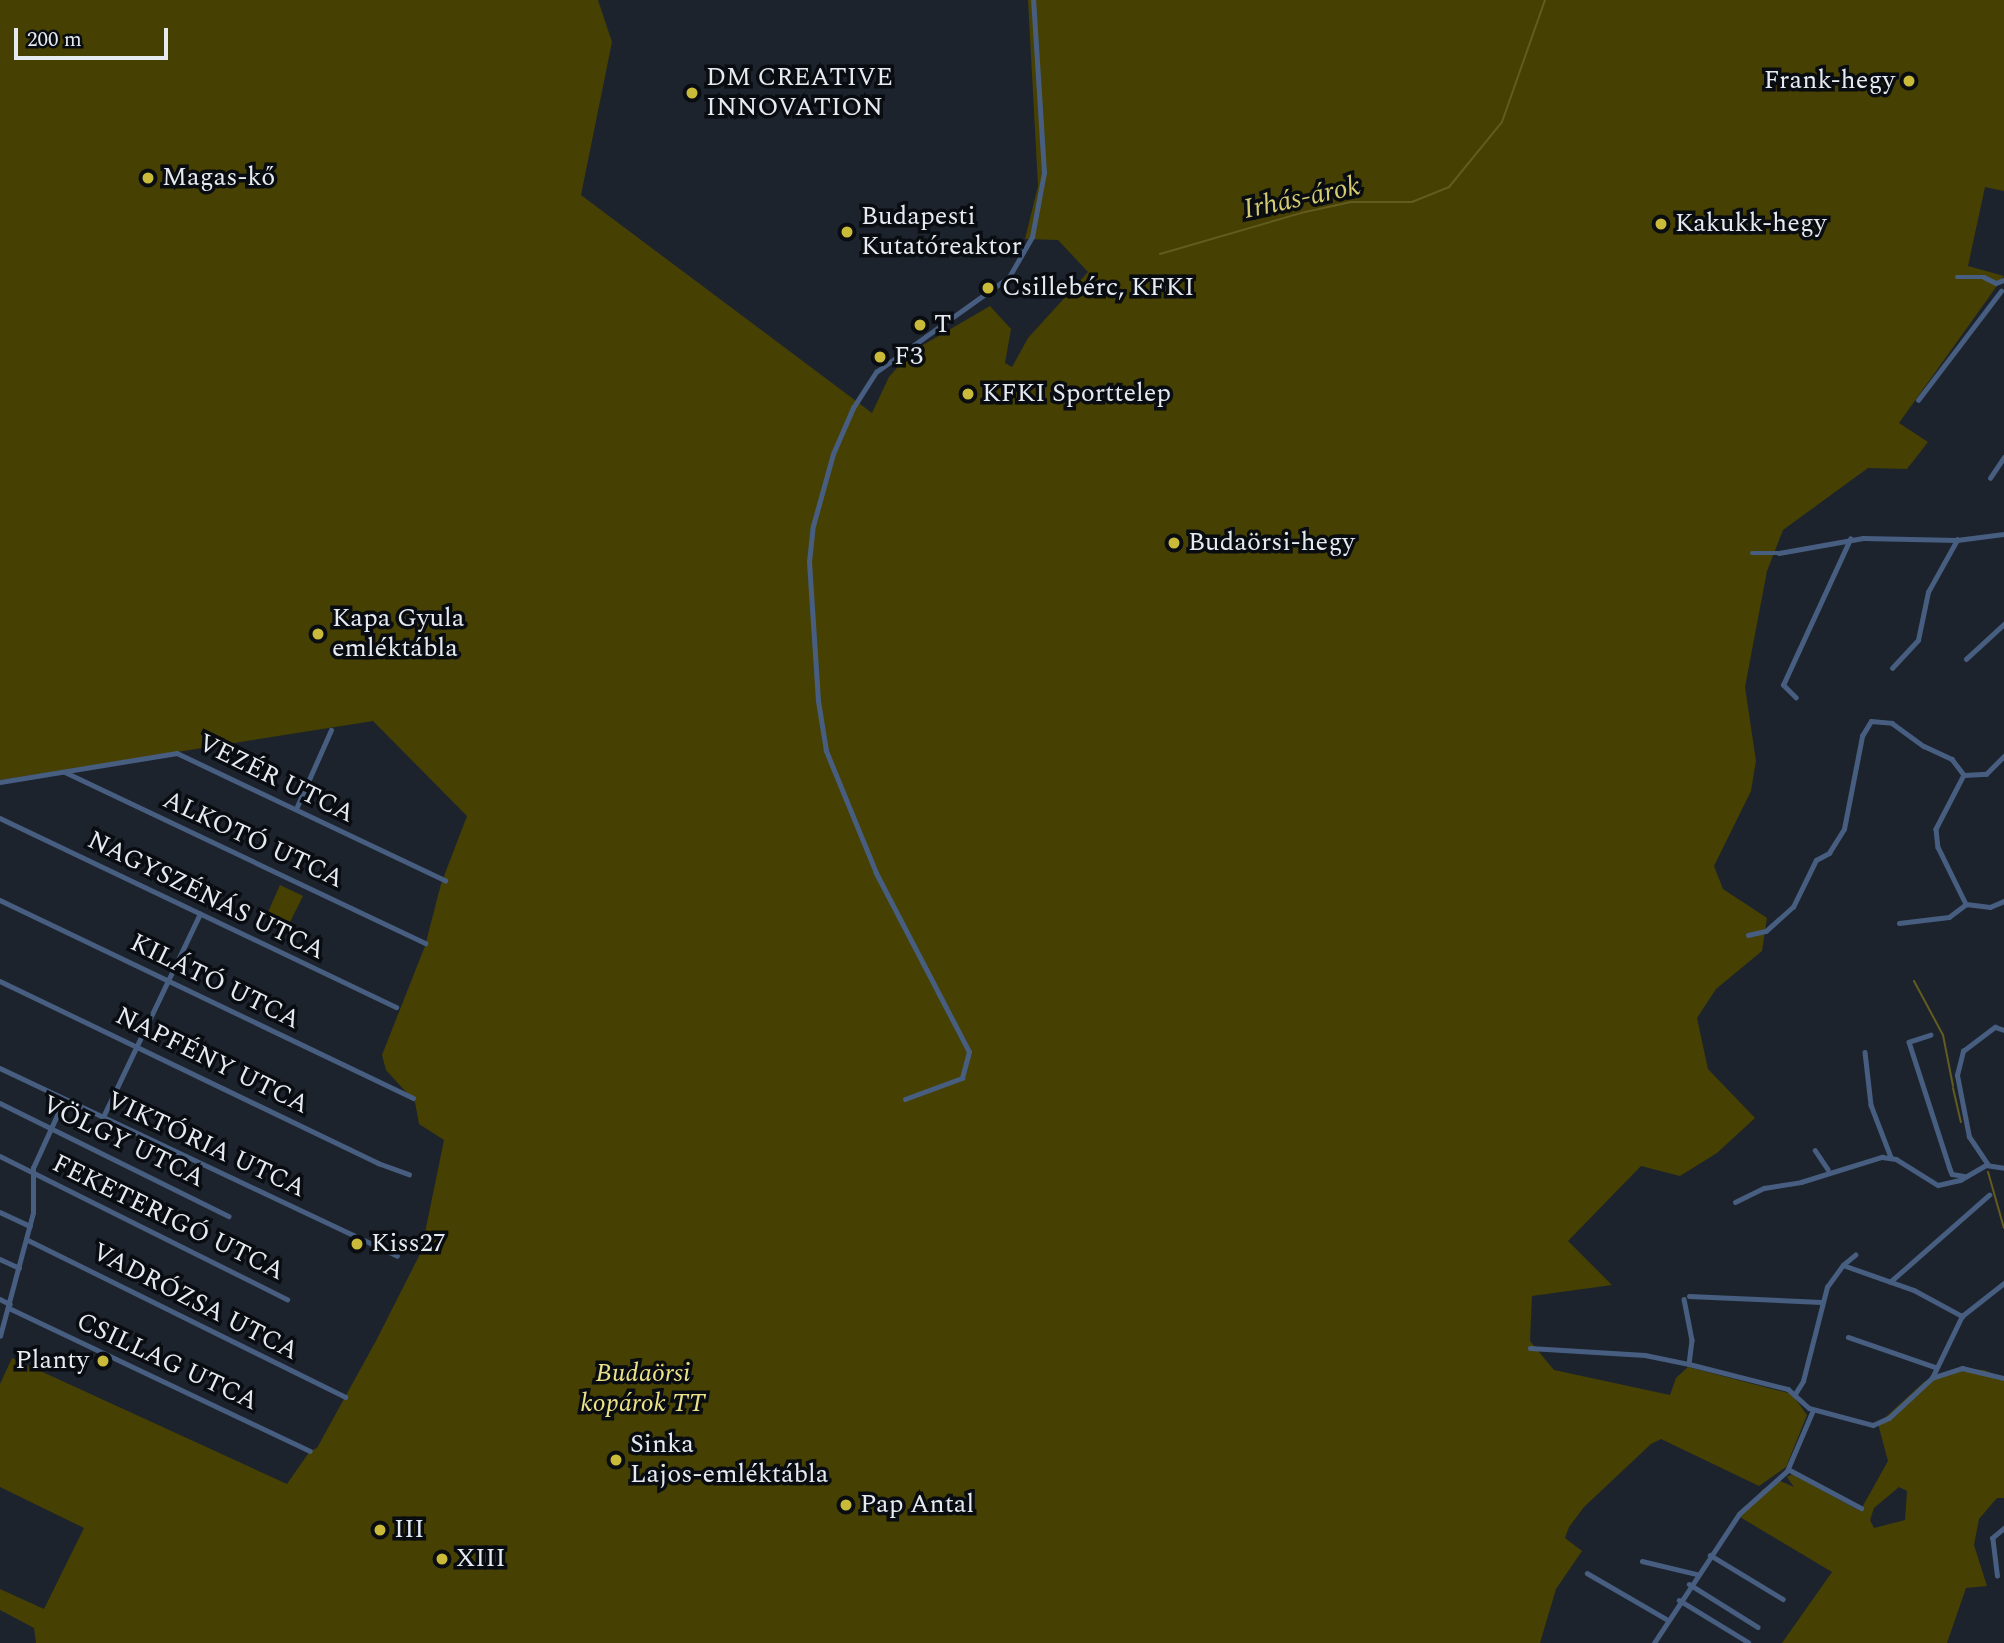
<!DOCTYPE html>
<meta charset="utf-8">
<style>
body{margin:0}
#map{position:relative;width:2004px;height:1643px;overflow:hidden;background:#1c232d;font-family:Spectral,serif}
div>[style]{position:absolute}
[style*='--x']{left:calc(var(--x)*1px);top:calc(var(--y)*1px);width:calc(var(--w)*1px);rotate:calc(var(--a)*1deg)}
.green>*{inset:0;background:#464003}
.stream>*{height:2px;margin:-1px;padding:0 1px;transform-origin:1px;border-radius:1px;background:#635c1e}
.street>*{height:4.5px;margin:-2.25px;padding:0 2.25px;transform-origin:2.25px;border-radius:2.25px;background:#475e81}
.dots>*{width:19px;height:19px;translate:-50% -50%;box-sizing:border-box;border:4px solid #090c10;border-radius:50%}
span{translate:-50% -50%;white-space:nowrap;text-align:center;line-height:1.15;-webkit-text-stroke:7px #090c10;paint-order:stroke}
.poi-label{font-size:26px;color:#e6ebf2}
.left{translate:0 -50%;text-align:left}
.right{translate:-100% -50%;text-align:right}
.street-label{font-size:26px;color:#e6ebf2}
.park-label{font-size:26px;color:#ece288;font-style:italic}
.water-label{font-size:28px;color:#d5cb71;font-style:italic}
.scale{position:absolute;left:14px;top:28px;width:154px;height:32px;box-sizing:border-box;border:4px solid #e6ebf2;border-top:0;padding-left:9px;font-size:21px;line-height:24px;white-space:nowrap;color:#e6ebf2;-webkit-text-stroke:5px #090c10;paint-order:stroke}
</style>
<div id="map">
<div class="green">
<div style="clip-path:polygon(0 0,598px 0,612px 42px,581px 195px,872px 413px,889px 377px,911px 352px,990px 306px,1011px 329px,1005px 363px,1012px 367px,1028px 338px,1088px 272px,1058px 240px,1025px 239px,1038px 186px,1028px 0,2004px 0,2004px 191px,1985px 187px,1968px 266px,2004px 276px,1899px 423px,1928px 442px,1907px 469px,1868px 468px,1783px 530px,1767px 571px,1745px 687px,1756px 761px,1751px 791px,1714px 866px,1723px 889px,1767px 918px,1762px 951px,1716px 989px,1697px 1018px,1708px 1069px,1755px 1118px,1717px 1153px,1680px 1176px,1641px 1166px,1568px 1241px,1612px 1285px,1532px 1296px,1530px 1341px,1554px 1370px,1670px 1395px,1676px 1378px,1688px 1367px,1792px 1394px,1807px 1415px,1786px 1467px,1759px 1486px,1661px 1439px,1651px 1444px,1584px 1507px,1569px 1527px,1565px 1538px,1582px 1551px,1556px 1589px,1540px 1643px,36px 1643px,34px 1628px,0 1610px,0 1589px,44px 1609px,84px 1528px,0 1487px,0 1384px,12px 1358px,287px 1484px,310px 1451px,317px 1448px,377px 1339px,421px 1252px,444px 1140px,419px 1124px,415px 1102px,386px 1070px,382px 1055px,425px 946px,441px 884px,467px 816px,373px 721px,0 780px)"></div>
<div style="clip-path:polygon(280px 885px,303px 896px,290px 922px,268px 912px)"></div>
<div style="clip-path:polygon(evenodd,1955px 1369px,1984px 1370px,2004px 1378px,2004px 1498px,1997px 1498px,1979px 1519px,1974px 1545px,1987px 1586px,1966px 1588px,1947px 1643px,1782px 1643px,1832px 1572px,1740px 1517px,1762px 1490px,1778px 1480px,1794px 1487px,1787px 1477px,1792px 1474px,1860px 1511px,1888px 1461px,1878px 1424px,1924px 1382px,1955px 1369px,1899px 1487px,1907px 1491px,1905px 1520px,1874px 1528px,1870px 1520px,1874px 1508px,1899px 1487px)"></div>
</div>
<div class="stream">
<div style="--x:1160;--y:254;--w:151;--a:-16.2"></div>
<div style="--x:1305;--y:212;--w:47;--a:-12.3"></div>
<div style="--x:1351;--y:202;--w:61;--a:0"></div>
<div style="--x:1412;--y:202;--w:40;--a:-22"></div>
<div style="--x:1449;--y:187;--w:84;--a:-50.8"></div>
<div style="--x:1502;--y:122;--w:129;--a:-70.6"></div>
<div style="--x:1914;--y:981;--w:61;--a:61.8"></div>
<div style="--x:1943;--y:1035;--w:52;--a:78.9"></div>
<div style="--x:1953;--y:1088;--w:35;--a:77"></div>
<div style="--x:1988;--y:1172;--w:58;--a:74.1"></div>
</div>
<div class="street">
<div style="--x:1957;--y:277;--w:27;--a:0"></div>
<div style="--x:1984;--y:277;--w:13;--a:27"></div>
<div style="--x:1996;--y:283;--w:9;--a:-21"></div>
<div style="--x:1918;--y:400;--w:137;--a:-52.7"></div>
<div style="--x:1990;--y:478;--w:25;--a:-56"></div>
<div style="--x:1752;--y:553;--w:27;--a:0"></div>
<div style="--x:1779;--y:553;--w:85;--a:-10.1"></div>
<div style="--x:1863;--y:538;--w:94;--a:1.2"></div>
<div style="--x:1957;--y:540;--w:47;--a:-7.3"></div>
<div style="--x:1966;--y:659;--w:52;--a:-42.6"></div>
<div style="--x:1892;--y:668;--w:38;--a:-47"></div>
<div style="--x:1918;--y:640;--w:49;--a:-78.2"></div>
<div style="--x:1928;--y:592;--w:60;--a:-60.9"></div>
<div style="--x:1796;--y:698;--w:18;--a:-135"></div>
<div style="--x:1783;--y:685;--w:161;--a:-65.3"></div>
<div style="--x:65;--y:772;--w:399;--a:25.4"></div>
<div style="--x:1964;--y:775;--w:61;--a:117.4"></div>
<div style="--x:1936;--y:829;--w:18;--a:84"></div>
<div style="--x:1938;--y:847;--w:64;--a:63.8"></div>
<div style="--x:1966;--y:904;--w:24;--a:7"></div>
<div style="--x:1990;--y:907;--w:15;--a:-23"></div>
<div style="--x:1964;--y:775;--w:22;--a:-3"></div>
<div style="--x:1986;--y:774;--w:25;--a:-45"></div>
<div style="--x:0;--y:782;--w:179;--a:-9.3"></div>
<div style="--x:177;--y:753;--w:297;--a:25.4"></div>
<div style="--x:296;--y:809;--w:86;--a:-66.1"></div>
<div style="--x:0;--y:818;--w:439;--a:25.5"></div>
<div style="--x:0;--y:900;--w:458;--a:25.6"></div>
<div style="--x:1899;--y:923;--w:50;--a:-6.8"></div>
<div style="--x:1949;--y:917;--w:21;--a:-37"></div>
<div style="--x:1748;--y:935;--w:18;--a:-13"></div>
<div style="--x:1766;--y:931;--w:36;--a:-42"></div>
<div style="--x:1793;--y:907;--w:52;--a:-63.9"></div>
<div style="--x:1816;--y:860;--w:15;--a:-28"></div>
<div style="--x:1829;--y:853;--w:28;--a:-58"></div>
<div style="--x:1844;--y:829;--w:95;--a:-79"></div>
<div style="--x:1862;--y:736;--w:17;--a:-59"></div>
<div style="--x:1871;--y:721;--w:21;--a:5"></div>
<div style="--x:1892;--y:723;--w:39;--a:36"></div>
<div style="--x:1924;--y:746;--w:31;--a:25"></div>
<div style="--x:1952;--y:759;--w:20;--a:53"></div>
<div style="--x:0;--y:981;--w:420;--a:25.7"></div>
<div style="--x:378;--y:1163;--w:33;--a:20"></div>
<div style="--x:1931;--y:1035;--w:23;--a:162"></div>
<div style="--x:1909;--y:1042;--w:133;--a:72.1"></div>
<div style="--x:1950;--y:1169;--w:5;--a:68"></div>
<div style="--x:1952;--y:1174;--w:13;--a:9"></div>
<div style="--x:1865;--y:1052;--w:53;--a:83.5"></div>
<div style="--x:1871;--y:1105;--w:56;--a:69"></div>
<div style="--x:0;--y:1068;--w:439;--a:25.3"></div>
<div style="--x:905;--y:1099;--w:61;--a:-20.2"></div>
<div style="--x:962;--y:1078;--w:27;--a:-75"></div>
<div style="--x:969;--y:1052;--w:202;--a:-117.5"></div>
<div style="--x:876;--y:873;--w:132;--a:-112.3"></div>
<div style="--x:826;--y:751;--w:51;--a:-99.1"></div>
<div style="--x:818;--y:701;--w:139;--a:-93.7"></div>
<div style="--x:809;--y:562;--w:36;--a:-84"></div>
<div style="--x:813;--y:526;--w:75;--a:-74.5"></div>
<div style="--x:833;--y:454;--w:50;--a:-66.5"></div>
<div style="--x:853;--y:408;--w:43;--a:-57.4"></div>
<div style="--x:876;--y:372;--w:163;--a:-35.5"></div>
<div style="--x:1009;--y:277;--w:46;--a:-60.1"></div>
<div style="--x:1032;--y:237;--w:65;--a:-79.4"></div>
<div style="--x:1044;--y:173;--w:173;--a:-93.6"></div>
<div style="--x:0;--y:1103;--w:255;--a:26.3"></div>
<div style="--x:103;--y:1117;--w:225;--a:-64.5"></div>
<div style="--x:1815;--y:1150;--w:23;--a:56"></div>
<div style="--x:0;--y:1156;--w:321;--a:26.5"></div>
<div style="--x:1988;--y:1165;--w:34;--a:-124"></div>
<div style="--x:1969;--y:1137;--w:63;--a:-101"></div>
<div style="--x:1957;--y:1075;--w:25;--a:-76"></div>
<div style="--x:1963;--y:1051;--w:40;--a:-37"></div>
<div style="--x:1995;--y:1027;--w:9;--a:18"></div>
<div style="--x:1735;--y:1202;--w:32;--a:-26"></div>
<div style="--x:1764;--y:1188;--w:37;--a:-9"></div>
<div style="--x:1801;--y:1182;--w:85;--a:-17.2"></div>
<div style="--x:1882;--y:1157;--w:14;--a:8"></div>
<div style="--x:1896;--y:1159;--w:49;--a:31.8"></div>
<div style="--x:1938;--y:1185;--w:23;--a:-13"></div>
<div style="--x:1960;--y:1180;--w:30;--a:-30"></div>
<div style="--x:1986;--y:1165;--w:18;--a:9"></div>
<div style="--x:0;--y:1212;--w:33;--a:25"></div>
<div style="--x:28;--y:1240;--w:354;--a:26.3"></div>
<div style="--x:0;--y:1259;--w:21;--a:25"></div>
<div style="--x:1843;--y:1265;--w:16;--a:-40"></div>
<div style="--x:1890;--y:1282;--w:132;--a:-41.3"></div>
<div style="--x:1689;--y:1296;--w:132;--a:2.6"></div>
<div style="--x:0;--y:1299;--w:11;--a:27"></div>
<div style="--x:1684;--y:1299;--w:42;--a:79"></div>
<div style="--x:1692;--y:1340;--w:24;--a:97"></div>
<div style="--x:9;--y:1308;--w:333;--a:25.4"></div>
<div style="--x:0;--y:1336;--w:127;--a:-75"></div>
<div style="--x:33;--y:1213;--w:45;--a:-90"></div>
<div style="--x:33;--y:1168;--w:75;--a:-65.5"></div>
<div style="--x:1848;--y:1337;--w:92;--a:19"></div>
<div style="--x:1530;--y:1348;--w:115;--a:3.5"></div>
<div style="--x:1645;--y:1355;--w:45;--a:11.6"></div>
<div style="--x:1689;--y:1364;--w:102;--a:14.2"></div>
<div style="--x:1788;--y:1389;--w:28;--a:42"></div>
<div style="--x:1809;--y:1408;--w:66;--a:14.9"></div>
<div style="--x:1873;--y:1425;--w:17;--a:-24"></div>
<div style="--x:1889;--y:1418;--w:59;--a:-42.9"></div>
<div style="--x:1932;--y:1378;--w:69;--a:-64.2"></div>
<div style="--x:1962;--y:1316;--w:53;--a:-38.2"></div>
<div style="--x:1932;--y:1378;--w:32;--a:-18"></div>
<div style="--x:1962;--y:1368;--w:43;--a:13.4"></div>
<div style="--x:1795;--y:1394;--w:15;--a:-58"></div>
<div style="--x:1803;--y:1381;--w:97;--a:-75.7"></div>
<div style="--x:1827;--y:1287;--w:27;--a:-54"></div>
<div style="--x:1843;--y:1265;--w:75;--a:19.4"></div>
<div style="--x:1914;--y:1290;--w:55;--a:28.4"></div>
<div style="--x:1788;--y:1469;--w:83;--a:28.1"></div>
<div style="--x:1710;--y:1555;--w:85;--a:31.1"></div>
<div style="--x:1642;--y:1561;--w:56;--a:13.5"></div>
<div style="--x:1587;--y:1573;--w:94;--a:30.1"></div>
<div style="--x:1997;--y:1576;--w:38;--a:-97"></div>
<div style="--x:1992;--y:1538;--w:16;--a:-40"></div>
<div style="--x:1689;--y:1584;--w:81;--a:31.9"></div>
<div style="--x:1679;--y:1600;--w:81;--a:31.3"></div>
<div style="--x:1654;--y:1643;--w:154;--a:-56.6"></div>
<div style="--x:1739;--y:1514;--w:64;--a:-41.9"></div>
<div style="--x:1787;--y:1471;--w:66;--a:-66.9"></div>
</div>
<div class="dots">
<div style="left:1909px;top:81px;background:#c9ba3a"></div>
<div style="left:692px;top:93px;background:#c9ba3a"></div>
<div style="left:148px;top:178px;background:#c9ba3a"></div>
<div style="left:1661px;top:224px;background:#c9ba3a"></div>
<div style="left:847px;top:232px;background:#c9ba3a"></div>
<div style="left:988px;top:288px;background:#c9ba3a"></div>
<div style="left:920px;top:325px;background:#c9ba3a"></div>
<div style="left:880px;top:357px;background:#c9ba3a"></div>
<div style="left:968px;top:394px;background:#c9ba3a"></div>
<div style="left:1174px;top:543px;background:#c9ba3a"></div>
<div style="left:318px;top:634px;background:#c9ba3a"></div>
<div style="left:357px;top:1244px;background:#c9ba3a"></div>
<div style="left:103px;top:1361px;background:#c9ba3a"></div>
<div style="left:616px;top:1460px;background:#c9ba3a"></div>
<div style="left:846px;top:1505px;background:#c9ba3a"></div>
<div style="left:380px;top:1530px;background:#c9ba3a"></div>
<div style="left:442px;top:1559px;background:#c9ba3a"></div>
</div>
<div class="poi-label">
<span class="left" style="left:706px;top:93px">DM CREATIVE<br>INNOVATION</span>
<span class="right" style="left:1895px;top:81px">Frank-hegy</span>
<span class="left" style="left:162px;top:178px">Magas-kő</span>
<span class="left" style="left:861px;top:232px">Budapesti<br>Kutatóreaktor</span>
<span class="left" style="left:1675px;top:224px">Kakukk-hegy</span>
<span class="left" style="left:1002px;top:288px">Csillebérc, KFKI</span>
<span class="left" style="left:934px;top:325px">T</span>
<span class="left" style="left:894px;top:357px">F3</span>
<span class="left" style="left:982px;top:394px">KFKI Sporttelep</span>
<span class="left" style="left:1188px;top:543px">Budaörsi-hegy</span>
<span class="left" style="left:332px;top:634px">Kapa Gyula<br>emléktábla</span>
<span class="left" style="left:371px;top:1244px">Kiss27</span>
<span class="right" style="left:89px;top:1361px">Planty</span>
<span class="left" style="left:630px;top:1460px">Sinka<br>Lajos-emléktábla</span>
<span class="left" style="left:860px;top:1505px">Pap Antal</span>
<span class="left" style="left:394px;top:1530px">III</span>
<span class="left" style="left:456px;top:1559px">XIII</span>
</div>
<div class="street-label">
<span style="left:276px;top:779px;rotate:26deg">VEZÉR UTCA</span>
<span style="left:253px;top:840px;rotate:25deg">ALKOTÓ UTCA</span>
<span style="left:206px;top:896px;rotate:26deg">NAGYSZÉNÁS UTCA</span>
<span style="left:215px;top:982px;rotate:26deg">KILÁTÓ UTCA</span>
<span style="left:212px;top:1061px;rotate:26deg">NAPFÉNY UTCA</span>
<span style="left:123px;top:1142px;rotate:26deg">VÖLGY UTCA</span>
<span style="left:206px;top:1145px;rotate:25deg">VIKTÓRIA UTCA</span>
<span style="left:168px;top:1218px;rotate:26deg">FEKETERIGÓ UTCA</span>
<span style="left:195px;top:1302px;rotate:27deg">VADRÓZSA UTCA</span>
<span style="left:167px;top:1362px;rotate:25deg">CSILLAG UTCA</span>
</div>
<div class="park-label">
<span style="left:643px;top:1389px">Budaörsi<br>kopárok TT</span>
</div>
<div class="water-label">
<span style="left:1302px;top:198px;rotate:-12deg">Irhás-árok</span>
</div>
<div class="scale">200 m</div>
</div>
